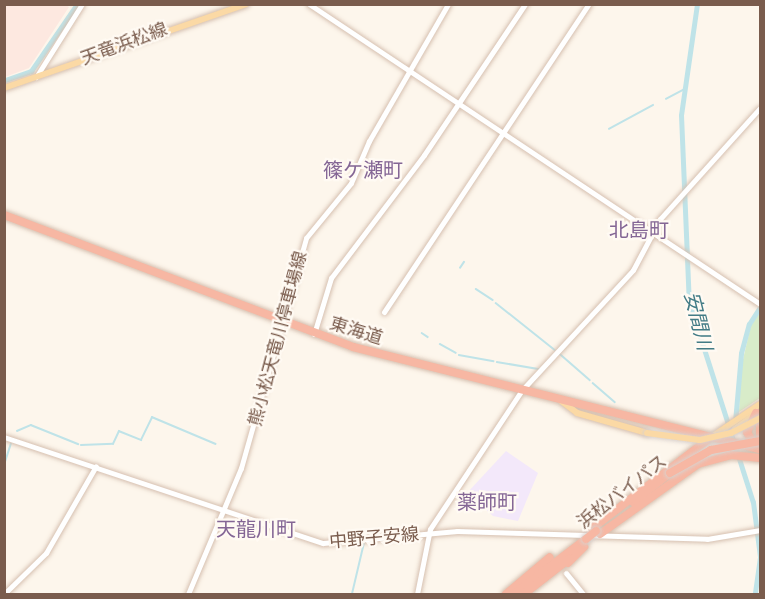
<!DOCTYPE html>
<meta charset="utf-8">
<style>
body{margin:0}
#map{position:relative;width:765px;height:599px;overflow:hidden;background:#fdf6ec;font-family:Montserrat,"Noto Sans JP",sans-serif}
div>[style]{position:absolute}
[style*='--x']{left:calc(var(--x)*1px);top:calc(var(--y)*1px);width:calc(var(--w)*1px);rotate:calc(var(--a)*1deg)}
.commercial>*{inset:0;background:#fde8e0}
.education>*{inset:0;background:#f3e8fa}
.green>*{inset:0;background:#d8ecc9}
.stream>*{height:1.5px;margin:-0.75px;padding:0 0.75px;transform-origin:0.75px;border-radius:0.75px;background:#bfe3e8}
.river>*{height:5px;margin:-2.5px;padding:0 2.5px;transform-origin:2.5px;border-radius:2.5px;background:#bfe3e8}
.roads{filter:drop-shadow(0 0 2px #d6c0b0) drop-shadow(0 0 2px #d6c0b0)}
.secondary>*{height:5px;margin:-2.5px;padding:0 2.5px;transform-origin:2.5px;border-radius:2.5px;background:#fff}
.primary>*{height:6px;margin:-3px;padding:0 3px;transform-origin:3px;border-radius:3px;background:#fbd9a5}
.highway>*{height:8px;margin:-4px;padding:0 4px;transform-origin:4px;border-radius:4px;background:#f7b7a3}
.bridges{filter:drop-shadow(0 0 2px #dad1cd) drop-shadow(0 0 2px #dad1cd)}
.primary-bridge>*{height:6px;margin:-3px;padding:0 3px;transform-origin:3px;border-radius:3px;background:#fbd9a5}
.highway-bridge>*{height:8px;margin:-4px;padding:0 4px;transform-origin:4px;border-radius:4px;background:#f7b7a3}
span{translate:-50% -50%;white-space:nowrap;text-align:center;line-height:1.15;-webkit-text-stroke:4.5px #fffaf3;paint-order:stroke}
.street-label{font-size:18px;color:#7a5c4d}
.neighbourhood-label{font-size:20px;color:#846695}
.water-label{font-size:20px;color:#437c86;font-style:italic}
.frame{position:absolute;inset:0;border:6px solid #7a5c4d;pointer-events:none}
</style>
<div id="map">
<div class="commercial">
<div style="clip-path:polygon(66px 5px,69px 7px,29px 68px,5px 77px,5px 5px)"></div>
</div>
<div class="education">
<div style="clip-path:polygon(506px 451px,538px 473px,518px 521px,493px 516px,467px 493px)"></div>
</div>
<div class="green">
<div style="clip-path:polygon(760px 312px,760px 398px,739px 412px,741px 368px,751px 325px)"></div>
</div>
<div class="stream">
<div style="--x:666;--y:99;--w:21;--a:-28"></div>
<div style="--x:609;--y:129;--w:50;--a:-28.6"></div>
<div style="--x:460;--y:268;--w:7;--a:-56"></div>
<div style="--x:476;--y:289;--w:20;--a:33"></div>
<div style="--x:496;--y:303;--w:75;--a:38.5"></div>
<div style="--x:422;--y:333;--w:7;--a:34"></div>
<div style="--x:440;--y:344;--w:18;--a:29"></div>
<div style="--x:559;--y:353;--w:41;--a:41.1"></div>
<div style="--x:459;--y:355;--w:35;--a:10"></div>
<div style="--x:497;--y:362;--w:43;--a:9.5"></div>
<div style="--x:593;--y:383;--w:29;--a:41"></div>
<div style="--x:17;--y:431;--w:15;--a:-23"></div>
<div style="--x:31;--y:425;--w:51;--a:22"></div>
<div style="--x:81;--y:445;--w:32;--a:-2"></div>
<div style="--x:113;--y:444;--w:14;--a:-65"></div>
<div style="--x:119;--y:431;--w:24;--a:22"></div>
<div style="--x:141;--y:440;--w:25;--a:-64"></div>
<div style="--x:152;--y:417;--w:69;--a:22.9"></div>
<div style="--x:4;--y:465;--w:22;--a:-72"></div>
<div style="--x:352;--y:594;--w:52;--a:-76.8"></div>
</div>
<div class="river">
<div style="--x:697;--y:4;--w:112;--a:98.2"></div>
<div style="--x:681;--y:115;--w:187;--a:87.6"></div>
<div style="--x:689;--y:302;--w:210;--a:72.3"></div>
<div style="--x:753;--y:502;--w:55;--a:82.7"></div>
<div style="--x:760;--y:557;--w:37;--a:98"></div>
<div style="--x:5;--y:80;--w:28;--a:-19"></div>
<div style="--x:31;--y:71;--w:81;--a:-55.5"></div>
<div style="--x:735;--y:422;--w:69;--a:-85"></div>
<div style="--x:741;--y:353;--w:30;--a:-75"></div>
<div style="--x:749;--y:324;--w:20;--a:-57"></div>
</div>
<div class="roads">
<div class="secondary">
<div style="--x:309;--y:4;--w:542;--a:33.63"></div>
<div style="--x:36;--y:77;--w:86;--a:-57.8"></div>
<div style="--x:384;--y:312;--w:370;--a:-56.4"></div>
<div style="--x:314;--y:334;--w:59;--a:-73.1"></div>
<div style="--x:331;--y:278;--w:154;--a:-52.9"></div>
<div style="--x:424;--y:155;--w:182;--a:-56.2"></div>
<div style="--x:4;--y:437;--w:336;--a:18.4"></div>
<div style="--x:323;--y:543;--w:135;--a:-5.1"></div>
<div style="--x:457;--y:531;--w:250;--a:1.8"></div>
<div style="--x:707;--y:539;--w:54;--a:-9.6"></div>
<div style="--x:566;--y:573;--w:27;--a:51"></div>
<div style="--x:4;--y:594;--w:59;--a:-44.3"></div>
<div style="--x:46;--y:553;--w:100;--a:-60.1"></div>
<div style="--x:188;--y:594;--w:137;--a:-67.2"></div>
<div style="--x:241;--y:468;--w:239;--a:-74.2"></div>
<div style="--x:306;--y:238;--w:71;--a:-50.7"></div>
<div style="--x:351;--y:183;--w:46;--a:-66.8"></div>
<div style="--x:369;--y:141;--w:158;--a:-60"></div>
<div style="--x:417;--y:594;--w:66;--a:-78.7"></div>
<div style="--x:430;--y:529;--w:167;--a:-56.5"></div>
<div style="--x:522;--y:390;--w:163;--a:-47.2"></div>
<div style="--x:633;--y:270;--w:58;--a:-62.1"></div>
<div style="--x:660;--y:219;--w:149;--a:-48"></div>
</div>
<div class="primary">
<div style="--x:4;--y:88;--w:256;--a:-19.1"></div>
<div style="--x:560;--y:400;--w:21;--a:37"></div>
<div style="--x:577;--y:413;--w:73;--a:15.9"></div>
<div style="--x:735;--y:429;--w:26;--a:-37"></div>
<div style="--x:713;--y:436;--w:57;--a:-34.2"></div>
</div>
<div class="highway">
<div style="--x:4;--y:215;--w:373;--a:20.7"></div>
<div style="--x:353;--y:347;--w:420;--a:14.1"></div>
<div style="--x:760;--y:413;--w:22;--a:90"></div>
<div style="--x:755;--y:445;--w:15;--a:-122"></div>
<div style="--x:747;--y:432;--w:21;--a:-65"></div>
<div style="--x:633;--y:502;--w:47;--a:-38.1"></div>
<div style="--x:590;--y:530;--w:151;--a:-37.5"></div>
<div style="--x:600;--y:534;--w:120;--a:-35.5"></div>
<div style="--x:698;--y:464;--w:34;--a:-15"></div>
<div style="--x:731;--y:455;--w:29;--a:6"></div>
<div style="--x:568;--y:563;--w:23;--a:-45"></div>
<div style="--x:506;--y:594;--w:57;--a:-40.1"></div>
<div style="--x:514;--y:594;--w:91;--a:-37.4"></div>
<div style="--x:524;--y:594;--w:57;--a:-37.9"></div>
</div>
</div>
<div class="bridges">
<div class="primary-bridge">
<div style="--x:647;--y:433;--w:53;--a:7.5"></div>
<div style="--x:700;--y:440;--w:32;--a:-13"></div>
<div style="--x:731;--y:433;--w:33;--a:-27"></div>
</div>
<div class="highway-bridge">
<div style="--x:670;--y:473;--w:47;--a:-29.3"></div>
<div style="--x:711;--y:450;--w:50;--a:-10.4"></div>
<div style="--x:586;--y:539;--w:13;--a:-39"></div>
</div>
</div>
<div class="street-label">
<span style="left:124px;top:44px;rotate:-20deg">天竜浜松線</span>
<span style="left:356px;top:331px;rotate:17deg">東海道</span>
<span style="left:278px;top:339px;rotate:-75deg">熊小松天竜川停車場線</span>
<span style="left:622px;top:492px;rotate:-38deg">浜松バイパス</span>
<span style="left:374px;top:538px;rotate:-5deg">中野子安線</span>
</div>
<div class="neighbourhood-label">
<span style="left:363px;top:170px">篠ケ瀬町</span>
<span style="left:639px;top:230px">北島町</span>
<span style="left:487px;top:502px">薬師町</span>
<span style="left:256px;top:529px">天龍川町</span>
</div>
<div class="water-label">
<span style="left:698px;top:321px;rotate:76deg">安間川</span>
</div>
<div class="frame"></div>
</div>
